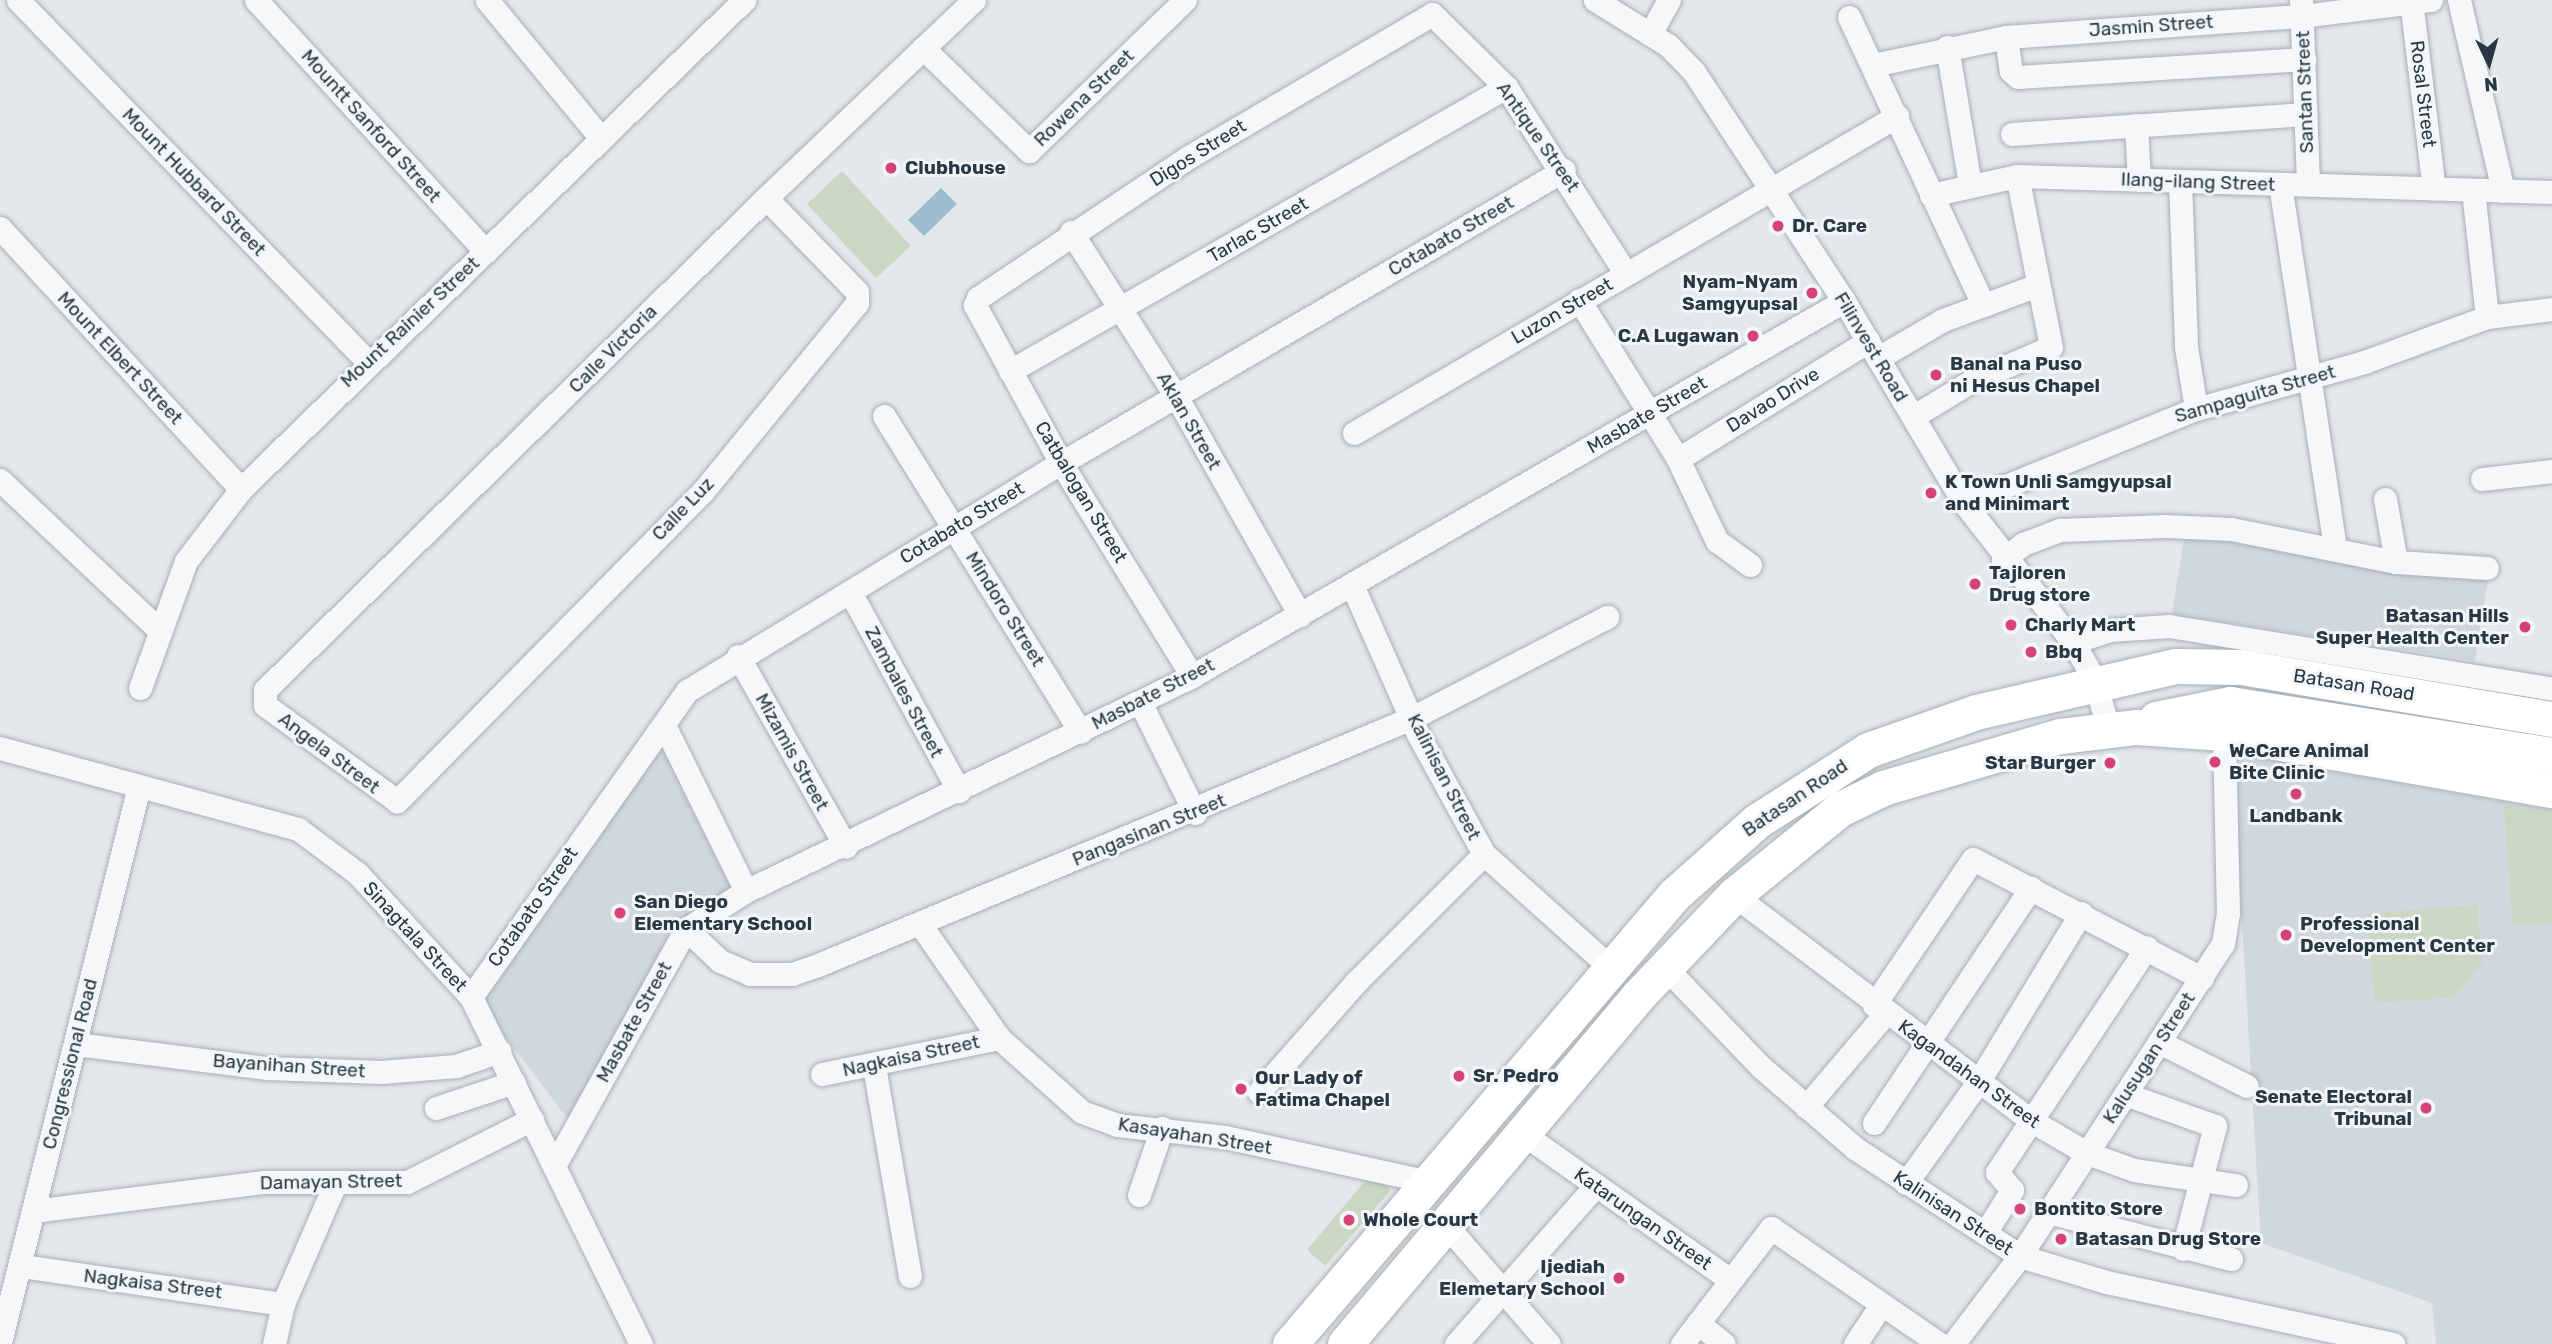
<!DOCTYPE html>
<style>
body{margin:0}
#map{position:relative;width:2552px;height:1344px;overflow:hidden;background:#e2e8eb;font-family:Rubik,sans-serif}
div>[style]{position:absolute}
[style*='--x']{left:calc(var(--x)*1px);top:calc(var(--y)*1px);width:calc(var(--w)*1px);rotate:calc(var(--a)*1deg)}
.built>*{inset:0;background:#d0d7dd}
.green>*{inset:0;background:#cbd6c3}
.water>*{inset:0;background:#9cbdcd}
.roads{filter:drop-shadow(0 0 2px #a7b0b6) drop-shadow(0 0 2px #a7b0b6)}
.minor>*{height:23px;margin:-11.5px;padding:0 11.5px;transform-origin:11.5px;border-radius:11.5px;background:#f5f7f9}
.primary>*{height:35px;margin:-17.5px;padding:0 17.5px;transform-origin:17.5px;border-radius:17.5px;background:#fff}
.dots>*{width:19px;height:19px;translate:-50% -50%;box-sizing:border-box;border:4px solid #f2f6f8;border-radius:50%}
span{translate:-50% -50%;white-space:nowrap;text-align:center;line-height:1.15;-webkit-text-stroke:6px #f2f6f8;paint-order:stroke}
.street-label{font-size:19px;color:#293844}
.poi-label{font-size:19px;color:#293844;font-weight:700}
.left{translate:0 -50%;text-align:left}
.right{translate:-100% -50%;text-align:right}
.north{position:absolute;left:2454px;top:28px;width:70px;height:70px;-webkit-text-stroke:5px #f2f6f8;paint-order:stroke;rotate:175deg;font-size:19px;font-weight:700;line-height:28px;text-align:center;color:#293844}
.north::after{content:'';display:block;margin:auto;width:24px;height:32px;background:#293844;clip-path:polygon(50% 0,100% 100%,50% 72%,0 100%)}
</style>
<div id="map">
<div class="built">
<div style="clip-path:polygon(2185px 532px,2488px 579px,2475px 661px,2172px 614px)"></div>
<div style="clip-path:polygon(658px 741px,734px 893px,670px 932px,570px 1122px,477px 999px)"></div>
<div style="clip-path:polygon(2232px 754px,2552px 810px,2552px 1344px,2436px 1344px,2432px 1303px,2261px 1243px)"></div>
</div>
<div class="green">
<div style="clip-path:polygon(842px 171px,911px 246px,876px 278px,807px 204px)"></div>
<div style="clip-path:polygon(2504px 805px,2552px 813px,2552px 923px,2513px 926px)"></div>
<div style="clip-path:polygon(2477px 905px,2482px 963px,2454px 997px,2375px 1003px,2367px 914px)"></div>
<div style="clip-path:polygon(1371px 1174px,1391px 1190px,1325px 1266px,1307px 1250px)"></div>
</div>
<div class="water">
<div style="clip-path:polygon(941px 188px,957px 204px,924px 236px,908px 220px)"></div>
</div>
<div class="roads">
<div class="minor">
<div style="--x:18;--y:0;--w:506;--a:45.96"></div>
<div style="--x:256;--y:0;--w:341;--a:47.6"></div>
<div style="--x:487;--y:0;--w:178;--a:50.5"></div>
<div style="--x:1595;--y:0;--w:86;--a:31.7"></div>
<div style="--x:1668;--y:45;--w:37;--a:46"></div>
<div style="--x:1694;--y:72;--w:274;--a:56.8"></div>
<div style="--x:1844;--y:301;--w:235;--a:59.3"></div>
<div style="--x:1964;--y:503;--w:177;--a:51.9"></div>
<div style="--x:2073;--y:642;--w:45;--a:60.6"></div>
<div style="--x:2095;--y:681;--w:49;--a:74.5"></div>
<div style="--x:2301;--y:0;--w:185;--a:87.8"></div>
<div style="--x:2411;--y:0;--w:190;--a:83.1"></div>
<div style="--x:2459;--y:0;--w:196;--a:77"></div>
<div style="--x:1849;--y:17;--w:318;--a:65"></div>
<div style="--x:1650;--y:34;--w:39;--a:-61"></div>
<div style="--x:2006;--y:37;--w:34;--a:82"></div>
<div style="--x:2011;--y:71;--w:9;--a:41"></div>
<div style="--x:2018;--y:77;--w:287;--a:-3.6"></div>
<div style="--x:1947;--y:47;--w:140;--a:80.5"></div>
<div style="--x:923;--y:48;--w:148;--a:44.2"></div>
<div style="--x:1029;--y:151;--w:217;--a:-44.1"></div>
<div style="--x:1873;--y:65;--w:136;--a:-11.9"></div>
<div style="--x:2006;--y:37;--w:297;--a:-4.1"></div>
<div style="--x:2302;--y:16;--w:130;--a:-7.1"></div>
<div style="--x:2136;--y:125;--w:55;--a:86.9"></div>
<div style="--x:2012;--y:134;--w:294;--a:-3.9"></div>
<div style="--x:2180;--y:181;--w:166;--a:87.9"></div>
<div style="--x:2186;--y:347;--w:63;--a:80.8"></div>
<div style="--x:2280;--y:184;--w:368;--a:81.4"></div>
<div style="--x:2473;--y:190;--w:128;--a:83.7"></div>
<div style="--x:1931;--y:195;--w:88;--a:-12.5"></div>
<div style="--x:2017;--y:176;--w:535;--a:1.71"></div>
<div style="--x:766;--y:198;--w:131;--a:45.9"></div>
<div style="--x:857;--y:292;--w:11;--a:90"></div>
<div style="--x:857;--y:303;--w:243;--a:129.3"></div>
<div style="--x:703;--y:491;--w:436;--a:134.6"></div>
<div style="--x:397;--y:801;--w:163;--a:-144"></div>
<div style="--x:265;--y:705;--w:15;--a:-90"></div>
<div style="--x:265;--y:690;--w:702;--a:-44.48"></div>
<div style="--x:766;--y:198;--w:287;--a:-43.6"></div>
<div style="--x:0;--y:228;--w:355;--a:47.3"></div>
<div style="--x:1071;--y:232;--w:195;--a:57.4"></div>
<div style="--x:1176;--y:396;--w:252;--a:60.5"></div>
<div style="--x:1579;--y:300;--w:187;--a:58.1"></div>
<div style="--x:1678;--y:459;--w:91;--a:64.6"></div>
<div style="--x:1717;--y:541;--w:41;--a:36"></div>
<div style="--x:1878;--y:358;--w:75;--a:-30.3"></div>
<div style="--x:1943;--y:320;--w:98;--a:-20.3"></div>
<div style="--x:1010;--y:371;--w:572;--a:-29.79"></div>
<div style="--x:884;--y:416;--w:372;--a:58.1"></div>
<div style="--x:1914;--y:416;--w:66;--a:-31.3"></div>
<div style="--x:1970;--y:382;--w:88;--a:-23.4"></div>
<div style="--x:2051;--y:347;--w:174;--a:-101.2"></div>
<div style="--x:1354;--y:433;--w:629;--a:-30.28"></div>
<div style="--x:1678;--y:459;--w:224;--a:-31.8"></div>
<div style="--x:2482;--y:479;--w:70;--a:-6.5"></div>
<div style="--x:0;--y:480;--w:216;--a:43.3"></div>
<div style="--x:2385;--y:499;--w:64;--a:80.1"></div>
<div style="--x:1964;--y:503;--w:250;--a:-22.1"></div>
<div style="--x:2196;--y:409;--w:174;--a:-15.6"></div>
<div style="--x:2364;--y:362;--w:131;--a:-20.1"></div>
<div style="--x:2487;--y:317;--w:65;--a:-7"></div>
<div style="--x:2003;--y:560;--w:26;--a:-39"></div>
<div style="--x:2023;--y:544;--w:40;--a:-21"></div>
<div style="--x:2060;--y:530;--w:106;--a:-2.2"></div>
<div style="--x:2166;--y:526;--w:65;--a:2.6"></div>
<div style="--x:2231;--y:529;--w:168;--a:11.3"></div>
<div style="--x:2396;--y:562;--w:91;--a:3.8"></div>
<div style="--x:1352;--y:585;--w:163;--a:66.1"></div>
<div style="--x:1418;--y:734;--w:137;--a:61.2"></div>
<div style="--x:1484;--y:854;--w:168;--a:41.9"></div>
<div style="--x:850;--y:592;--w:227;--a:61.3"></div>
<div style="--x:2073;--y:642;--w:39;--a:-18"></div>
<div style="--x:2110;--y:630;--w:59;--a:-3.9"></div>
<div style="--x:2169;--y:626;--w:388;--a:9.3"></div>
<div style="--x:738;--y:656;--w:219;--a:60.5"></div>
<div style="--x:1192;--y:676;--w:250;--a:-121.6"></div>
<div style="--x:1061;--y:463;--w:180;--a:-118.6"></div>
<div style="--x:975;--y:305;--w:8;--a:-67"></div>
<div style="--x:978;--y:298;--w:252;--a:-33.8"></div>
<div style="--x:1187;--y:158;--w:284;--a:-30.4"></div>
<div style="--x:1432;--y:14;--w:104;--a:44.6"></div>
<div style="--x:1506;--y:87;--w:222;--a:57.3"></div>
<div style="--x:140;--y:688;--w:135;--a:-70.1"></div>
<div style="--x:186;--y:561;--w:91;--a:-52.6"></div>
<div style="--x:241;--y:489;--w:702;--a:-44.19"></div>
<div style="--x:1140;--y:702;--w:124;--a:63.6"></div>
<div style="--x:664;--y:725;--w:185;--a:63.7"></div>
<div style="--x:0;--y:748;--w:309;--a:15.2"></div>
<div style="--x:298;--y:829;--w:74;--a:36.7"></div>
<div style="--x:357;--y:873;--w:168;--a:47.4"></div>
<div style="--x:471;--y:997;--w:386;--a:63.9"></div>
<div style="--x:1734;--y:895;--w:372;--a:37.2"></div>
<div style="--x:2030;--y:1120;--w:66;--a:30.1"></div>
<div style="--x:2087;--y:1153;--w:50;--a:19.9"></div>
<div style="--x:2134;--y:1170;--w:103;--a:8.4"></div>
<div style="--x:920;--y:924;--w:139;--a:55.3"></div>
<div style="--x:999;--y:1038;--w:111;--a:41.7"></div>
<div style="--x:1082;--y:1112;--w:37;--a:20"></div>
<div style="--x:1117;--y:1125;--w:109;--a:6.3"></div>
<div style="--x:1225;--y:1137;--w:209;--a:12.4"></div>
<div style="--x:686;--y:929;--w:47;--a:43.3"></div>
<div style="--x:720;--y:961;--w:33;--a:23"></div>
<div style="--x:750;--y:974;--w:42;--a:0"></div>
<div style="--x:792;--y:974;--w:28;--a:-19"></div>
<div style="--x:818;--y:965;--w:643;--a:-22.58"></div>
<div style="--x:1412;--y:718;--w:220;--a:-27.4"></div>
<div style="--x:1666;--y:968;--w:137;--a:46.2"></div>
<div style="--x:1761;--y:1067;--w:125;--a:40.8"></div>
<div style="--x:1856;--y:1149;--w:196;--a:33.1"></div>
<div style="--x:2020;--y:1256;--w:90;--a:16.8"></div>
<div style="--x:2106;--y:1282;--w:294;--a:12.2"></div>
<div style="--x:471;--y:997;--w:375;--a:-54.8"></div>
<div style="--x:687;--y:691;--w:438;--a:-31.4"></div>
<div style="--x:1061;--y:463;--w:582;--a:-30.22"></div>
<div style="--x:1874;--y:1005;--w:176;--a:-55.9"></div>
<div style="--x:1973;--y:859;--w:258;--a:27.5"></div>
<div style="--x:2159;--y:1042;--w:98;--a:26.6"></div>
<div style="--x:76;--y:1044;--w:193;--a:7.2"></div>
<div style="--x:267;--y:1068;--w:114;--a:2"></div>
<div style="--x:381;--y:1072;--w:75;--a:-4.6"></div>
<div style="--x:456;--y:1066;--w:46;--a:-18.8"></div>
<div style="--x:874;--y:1066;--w:213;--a:80.3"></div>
<div style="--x:822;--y:1074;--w:181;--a:-11.5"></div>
<div style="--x:1259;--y:1092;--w:147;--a:-48.6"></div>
<div style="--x:1356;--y:982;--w:181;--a:-45"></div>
<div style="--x:2125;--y:1094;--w:96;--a:19.6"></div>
<div style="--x:2215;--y:1126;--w:127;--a:104.6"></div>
<div style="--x:1806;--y:1107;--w:122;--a:-49.7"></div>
<div style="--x:436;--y:1108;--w:82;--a:-18.4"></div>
<div style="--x:1874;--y:1123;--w:283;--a:-56.3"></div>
<div style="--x:1522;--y:1133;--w:253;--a:35.2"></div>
<div style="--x:554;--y:1166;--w:271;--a:-60.9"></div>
<div style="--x:686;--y:929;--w:71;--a:-32.3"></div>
<div style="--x:746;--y:891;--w:495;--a:-25.7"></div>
<div style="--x:1192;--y:676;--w:752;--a:-29.91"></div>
<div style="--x:1906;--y:1183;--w:122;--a:-54.4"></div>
<div style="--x:1977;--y:1084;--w:200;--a:-58.7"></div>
<div style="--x:1139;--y:1195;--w:71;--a:-71.1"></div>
<div style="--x:33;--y:1211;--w:233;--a:-7.2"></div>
<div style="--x:264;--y:1182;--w:143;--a:0"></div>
<div style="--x:407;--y:1182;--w:140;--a:-26.7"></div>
<div style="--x:2048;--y:1212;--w:189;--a:14.4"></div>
<div style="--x:1446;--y:1225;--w:157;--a:49.1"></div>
<div style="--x:1985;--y:1233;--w:51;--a:-57.9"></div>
<div style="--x:2012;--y:1190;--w:23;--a:-130"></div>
<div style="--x:1997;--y:1172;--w:270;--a:-56.3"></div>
<div style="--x:22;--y:1266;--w:264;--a:8.3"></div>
<div style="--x:1698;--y:1323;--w:33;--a:39"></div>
<div style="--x:0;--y:1342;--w:573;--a:-75.96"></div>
<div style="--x:274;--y:1344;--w:41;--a:-77.3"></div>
<div style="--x:283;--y:1304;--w:129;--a:-66.6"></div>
<div style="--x:1456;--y:1344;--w:212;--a:-48.6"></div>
<div style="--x:1682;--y:1344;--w:146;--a:-52.5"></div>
<div style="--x:1771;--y:1228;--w:205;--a:34.5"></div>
<div style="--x:1855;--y:1344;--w:47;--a:-56.3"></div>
<div style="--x:1953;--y:1344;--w:111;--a:-52.7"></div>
<div style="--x:2020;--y:1256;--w:372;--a:-57"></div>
<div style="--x:2223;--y:944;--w:31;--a:-81"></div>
<div style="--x:2228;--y:913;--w:180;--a:-91.3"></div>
</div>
<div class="primary">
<div style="--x:2156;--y:719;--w:76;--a:-11.5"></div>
<div style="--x:2230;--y:704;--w:326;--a:9"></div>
<div style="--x:1290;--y:1344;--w:591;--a:-49.46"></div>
<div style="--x:1674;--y:895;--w:111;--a:-41.7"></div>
<div style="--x:1757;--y:821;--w:132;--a:-32.6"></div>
<div style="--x:1868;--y:750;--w:114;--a:-19.4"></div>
<div style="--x:1976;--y:712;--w:205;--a:-13"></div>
<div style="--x:2176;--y:666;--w:65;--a:0.9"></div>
<div style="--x:2241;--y:667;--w:315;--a:9.5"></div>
<div style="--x:1345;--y:1344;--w:455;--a:-49.9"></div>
<div style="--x:1638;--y:996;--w:139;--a:-46.5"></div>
<div style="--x:1734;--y:895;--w:136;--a:-39.1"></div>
<div style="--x:1840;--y:809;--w:48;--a:-26"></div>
<div style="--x:1883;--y:788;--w:184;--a:-16.4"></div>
<div style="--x:2060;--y:736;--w:77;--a:-6.8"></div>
<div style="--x:2136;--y:727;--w:88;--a:3.9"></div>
<div style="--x:2224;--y:733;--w:333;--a:9.9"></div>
</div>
</div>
<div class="dots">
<div style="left:891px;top:168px;background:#d54275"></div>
<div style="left:1778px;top:226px;background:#d54275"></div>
<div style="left:1812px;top:293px;background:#d54275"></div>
<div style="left:1753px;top:336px;background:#d54275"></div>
<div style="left:1936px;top:375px;background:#d54275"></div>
<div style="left:1931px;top:493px;background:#d54275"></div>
<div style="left:1975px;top:584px;background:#d54275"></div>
<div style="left:2011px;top:625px;background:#d54275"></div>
<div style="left:2525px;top:627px;background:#d54275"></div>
<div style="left:2031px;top:652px;background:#d54275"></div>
<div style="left:2215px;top:762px;background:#d54275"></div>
<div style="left:2110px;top:763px;background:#d54275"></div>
<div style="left:2296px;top:794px;background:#d54275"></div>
<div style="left:620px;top:913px;background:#d54275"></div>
<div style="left:2286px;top:935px;background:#d54275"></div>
<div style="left:1459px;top:1076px;background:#d54275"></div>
<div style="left:1241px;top:1089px;background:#d54275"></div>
<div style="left:2426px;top:1108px;background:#d54275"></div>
<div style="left:2020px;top:1209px;background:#d54275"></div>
<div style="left:1349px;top:1220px;background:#d54275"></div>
<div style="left:2061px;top:1239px;background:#d54275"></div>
<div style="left:1619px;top:1278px;background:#d54275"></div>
</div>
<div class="street-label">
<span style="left:2151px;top:26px;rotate:-4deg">Jasmin Street</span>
<span style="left:2305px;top:92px;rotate:-92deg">Santan Street</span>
<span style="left:2423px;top:94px;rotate:83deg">Rosal Street</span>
<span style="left:1084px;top:98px;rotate:-44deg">Rowena Street</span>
<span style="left:371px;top:126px;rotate:48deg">Mountt Sanford Street</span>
<span style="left:1538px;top:137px;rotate:55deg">Antique Street</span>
<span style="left:1198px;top:153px;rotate:-32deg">Digos Street</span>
<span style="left:194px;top:182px;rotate:46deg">Mount Hubbard Street</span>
<span style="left:2198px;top:182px;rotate:2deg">Ilang-ilang Street</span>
<span style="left:1258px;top:230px;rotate:-30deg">Tarlac Street</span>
<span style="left:1451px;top:236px;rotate:-30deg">Cotabato Street</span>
<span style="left:1562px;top:311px;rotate:-30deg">Luzon Street</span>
<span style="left:410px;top:322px;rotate:-43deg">Mount Rainier Street</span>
<span style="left:1871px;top:347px;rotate:59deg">Filinvest Road</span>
<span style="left:613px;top:349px;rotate:-45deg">Calle Victoria</span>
<span style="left:120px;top:358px;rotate:47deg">Mount Elbert Street</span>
<span style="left:2255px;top:394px;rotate:-16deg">Sampaguita Street</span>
<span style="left:1773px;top:400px;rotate:-32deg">Davao Drive</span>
<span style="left:1647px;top:415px;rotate:-30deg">Masbate Street</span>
<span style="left:1189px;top:421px;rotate:60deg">Aklan Street</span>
<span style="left:1081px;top:492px;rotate:59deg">Catbalogan Street</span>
<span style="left:683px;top:509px;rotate:-46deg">Calle Luz</span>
<span style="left:962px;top:523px;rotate:-31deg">Cotabato Street</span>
<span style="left:1005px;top:609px;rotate:58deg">Mindoro Street</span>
<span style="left:2354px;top:685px;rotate:9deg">Batasan Road</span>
<span style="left:904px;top:692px;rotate:62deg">Zambales Street</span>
<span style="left:1153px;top:694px;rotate:-27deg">Masbate Street</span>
<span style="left:792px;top:752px;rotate:61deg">Mizamis Street</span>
<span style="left:329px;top:753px;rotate:37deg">Angela Street</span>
<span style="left:1444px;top:777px;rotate:63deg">Kalinisan Street</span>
<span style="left:1795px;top:798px;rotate:-34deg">Batasan Road</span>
<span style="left:1149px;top:830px;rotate:-22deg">Pangasinan Street</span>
<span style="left:533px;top:907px;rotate:-55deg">Cotabato Street</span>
<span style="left:415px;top:937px;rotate:47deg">Sinagtala Street</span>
<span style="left:634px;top:1022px;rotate:-61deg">Masbate Street</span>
<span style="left:911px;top:1056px;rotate:-12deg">Nagkaisa Street</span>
<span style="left:2149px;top:1058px;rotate:-57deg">Kalusugan Street</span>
<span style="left:70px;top:1064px;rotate:-76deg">Congressional Road</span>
<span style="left:289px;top:1066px;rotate:4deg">Bayanihan Street</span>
<span style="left:1969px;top:1074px;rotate:36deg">Kagandahan Street</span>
<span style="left:1195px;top:1136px;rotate:9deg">Kasayahan Street</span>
<span style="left:331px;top:1182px;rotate:-1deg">Damayan Street</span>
<span style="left:1953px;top:1213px;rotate:33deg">Kalinisan Street</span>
<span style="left:1643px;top:1219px;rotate:35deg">Katarungan Street</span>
<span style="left:153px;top:1284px;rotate:7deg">Nagkaisa Street</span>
</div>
<div class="poi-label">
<span class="left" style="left:905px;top:168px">Clubhouse</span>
<span class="left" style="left:1792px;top:226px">Dr. Care</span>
<span class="right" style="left:1798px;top:293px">Nyam-Nyam<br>Samgyupsal</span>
<span class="right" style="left:1739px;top:336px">C.A Lugawan</span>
<span class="left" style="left:1950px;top:375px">Banal na Puso<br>ni Hesus Chapel</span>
<span class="left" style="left:1945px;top:493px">K Town Unli Samgyupsal<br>and Minimart</span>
<span class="left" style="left:1989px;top:584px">Tajloren<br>Drug store</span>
<span class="right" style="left:2509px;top:627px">Batasan Hills<br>Super Health Center</span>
<span class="left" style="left:2025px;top:625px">Charly Mart</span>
<span class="left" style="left:2045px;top:652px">Bbq</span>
<span class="left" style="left:2229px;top:762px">WeCare Animal<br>Bite Clinic</span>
<span class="right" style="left:2096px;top:763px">Star Burger</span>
<span style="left:2296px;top:816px">Landbank</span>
<span class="left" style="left:634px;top:913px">San Diego<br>Elementary School</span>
<span class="left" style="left:2300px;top:935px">Professional<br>Development Center</span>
<span class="left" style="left:1473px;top:1076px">Sr. Pedro</span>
<span class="left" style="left:1255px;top:1089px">Our Lady of<br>Fatima Chapel</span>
<span class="right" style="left:2412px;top:1108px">Senate Electoral<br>Tribunal</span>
<span class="left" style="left:2034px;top:1209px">Bontito Store</span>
<span class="left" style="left:1363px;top:1220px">Whole Court</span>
<span class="left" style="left:2075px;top:1239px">Batasan Drug Store</span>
<span class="right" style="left:1605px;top:1278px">Ijediah<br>Elemetary School</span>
</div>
<div class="north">N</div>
</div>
